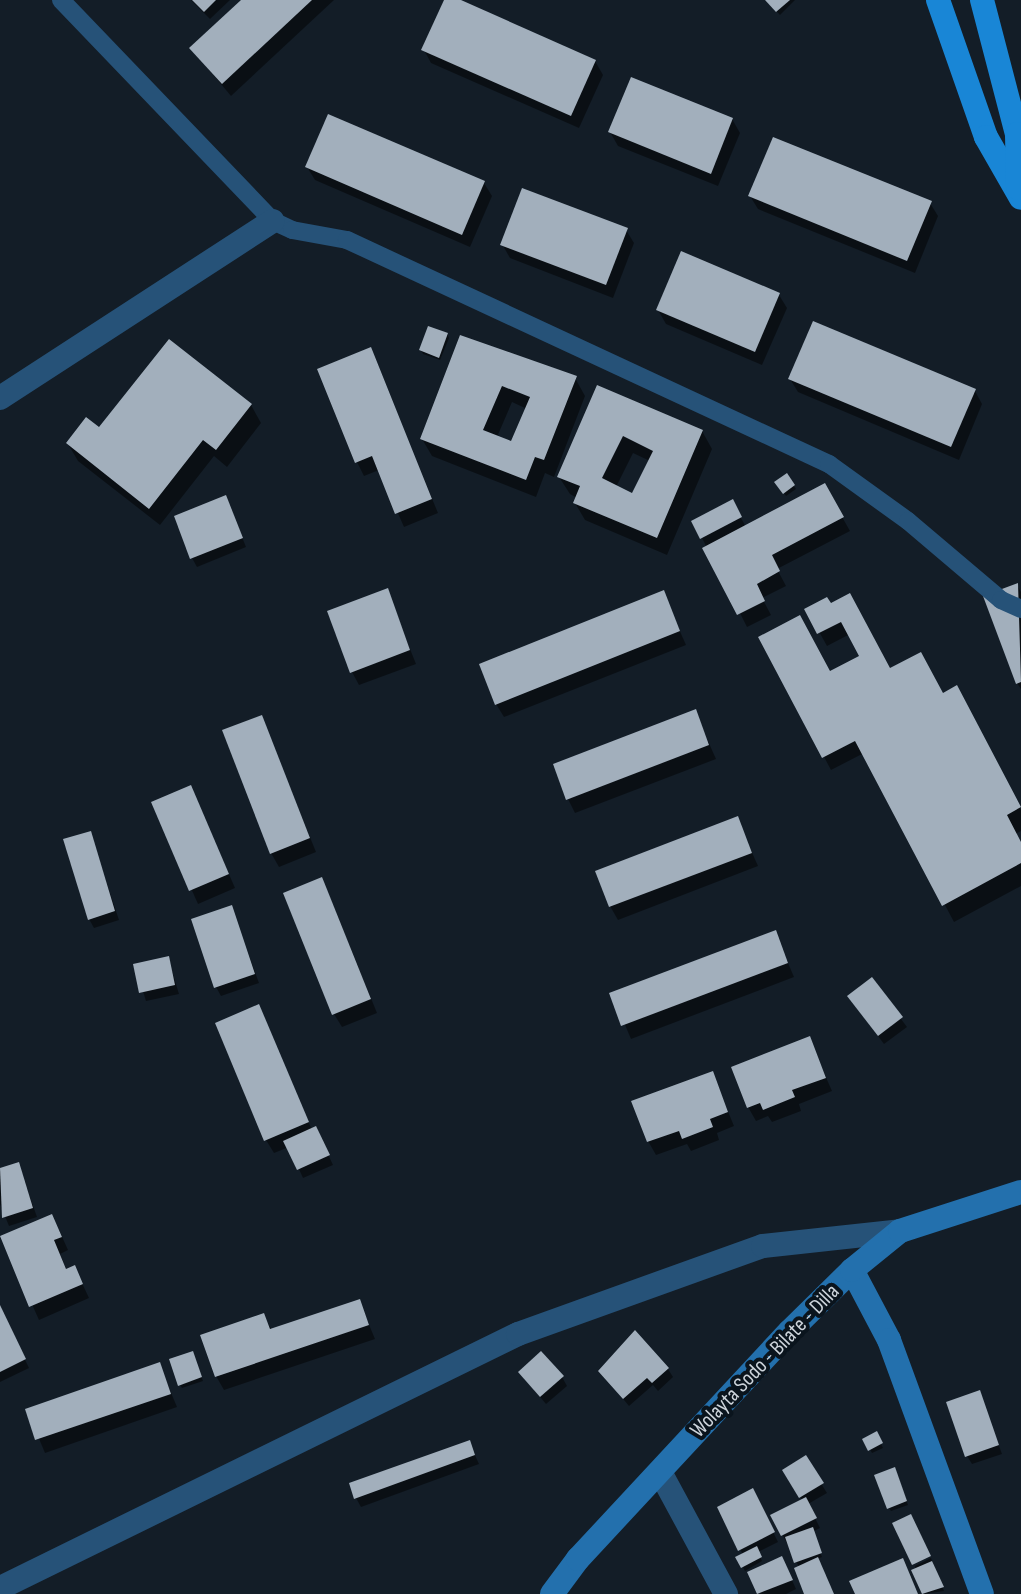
<!DOCTYPE html>
<style>
body{margin:0}
#map{position:relative;width:1021px;height:1594px;overflow:hidden;background:#131d27;font-family:"Sofia Sans Condensed",sans-serif}
div>[style]{position:absolute}
[style*='--x']{left:calc(var(--x)*1px);top:calc(var(--y)*1px);width:calc(var(--w)*1px);rotate:calc(var(--a)*1deg)}
.shadow>*{inset:0;background:#0007}
.building>*{inset:0;background:#a2afbc}
.lane>*{height:18px;margin:-9px;padding:0 9px;transform-origin:9px;border-radius:9px;background:#265278}
.street>*{height:24px;margin:-12px;padding:0 12px;transform-origin:12px;border-radius:12px;background:#265278}
.secondary>*{height:24px;margin:-12px;padding:0 12px;transform-origin:12px;border-radius:12px;background:#2370ad}
.primary>*{height:24px;margin:-12px;padding:0 12px;transform-origin:12px;border-radius:12px;background:#1986d6}
span{translate:-50% -50%;white-space:nowrap;text-align:center;line-height:1.15;-webkit-text-stroke:8px #0a141d;paint-order:stroke}
.street-label{font-size:22px;color:#ccd3da}
</style>
<div id="map">
<div class="shadow">
<div style="clip-path:polygon(191px 0,230px 0,210px 19px)"></div>
<div style="clip-path:polygon(243px 0,334px 0,231px 96px,191px 48px)"></div>
<div style="clip-path:polygon(446px 0,456px 0,595px 61px,603px 75px,579px 128px,431px 63px,424px 50px)"></div>
<div style="clip-path:polygon(766px 0,795px 0,780px 15px)"></div>
<div style="clip-path:polygon(732px 119px,740px 133px,718px 186px,618px 146px,610px 132px)"></div>
<div style="clip-path:polygon(307px 167px,484px 183px,492px 196px,470px 247px,315px 180px)"></div>
<div style="clip-path:polygon(750px 196px,930px 203px,938px 216px,915px 273px,758px 209px)"></div>
<div style="clip-path:polygon(626px 230px,634px 243px,613px 298px,510px 258px,502px 244px)"></div>
<div style="clip-path:polygon(779px 295px,787px 308px,762px 365px,666px 324px,658px 310px)"></div>
<div style="clip-path:polygon(447px 334px,449px 338px,440px 360px,423px 354px,421px 350px)"></div>
<div style="clip-path:polygon(evenodd,462px 338px,575px 378px,585px 396px,554px 477px,545px 473px,536px 497px,432px 456px,422px 439px,462px 338px,512px 402px,527px 409px,512px 444px,497px 437px,512px 402px)"></div>
<div style="clip-path:polygon(169px 341px,251px 405px,261px 423px,227px 467px,214px 456px,160px 525px,78px 461px,68px 444px,99px 430px)"></div>
<div style="clip-path:polygon(370px 349px,438px 513px,404px 527px,379px 470px,364px 476px,357px 462px)"></div>
<div style="clip-path:polygon(790px 379px,975px 391px,982px 404px,959px 460px,798px 392px)"></div>
<div style="clip-path:polygon(evenodd,598px 387px,702px 431px,712px 449px,667px 555px,585px 520px,575px 503px,577px 498px,570px 494px,559px 477px,598px 387px,633px 453px,650px 461px,633px 495px,616px 487px,633px 453px)"></div>
<div style="clip-path:polygon(786px 475px,796px 489px,786px 496px,777px 482px)"></div>
<div style="clip-path:polygon(824px 485px,850px 531px,777px 569px,786px 586px,762px 598px,771px 615px,747px 627px,702px 538px,732px 502px,746px 527px)"></div>
<div style="clip-path:polygon(230px 507px,246px 547px,197px 567px,192px 558px)"></div>
<div style="clip-path:polygon(1017px 585px,1021px 592px,1021px 689px,1017px 683px)"></div>
<div style="clip-path:polygon(387px 591px,416px 664px,359px 685px,352px 672px)"></div>
<div style="clip-path:polygon(663px 593px,686px 645px,504px 717px,496px 704px)"></div>
<div style="clip-path:polygon(827px 599px,890px 671px,966px 705px,1021px 810px,1021px 831px,1015px 834px,1021px 845px,1021px 886px,954px 922px,864px 753px,831px 770px,761px 638px,830px 673px,861px 656px,850px 634px,827px 646px,807px 610px)"></div>
<div style="clip-path:polygon(695px 712px,716px 759px,575px 813px,568px 799px)"></div>
<div style="clip-path:polygon(261px 717px,316px 852px,279px 867px,271px 853px)"></div>
<div style="clip-path:polygon(197px 801px,235px 888px,198px 904px,153px 803px)"></div>
<div style="clip-path:polygon(737px 819px,758px 866px,618px 920px,610px 906px)"></div>
<div style="clip-path:polygon(90px 833px,119px 920px,94px 928px,89px 919px)"></div>
<div style="clip-path:polygon(328px 893px,377px 1013px,342px 1027px,334px 1014px)"></div>
<div style="clip-path:polygon(231px 907px,259px 983px,221px 996px,216px 987px)"></div>
<div style="clip-path:polygon(775px 933px,794px 977px,631px 1039px,612px 994px)"></div>
<div style="clip-path:polygon(168px 958px,179px 994px,146px 1001px,135px 965px)"></div>
<div style="clip-path:polygon(872px 980px,907px 1027px,884px 1044px,855px 1005px)"></div>
<div style="clip-path:polygon(258px 1006px,312px 1130px,320px 1137px,333px 1165px,303px 1178px,289px 1147px,274px 1153px,266px 1140px)"></div>
<div style="clip-path:polygon(809px 1039px,832px 1091px,799px 1104px,801px 1111px,772px 1122px,768px 1116px,756px 1121px,748px 1107px)"></div>
<div style="clip-path:polygon(712px 1073px,734px 1126px,717px 1133px,719px 1140px,691px 1151px,687px 1144px,656px 1155px,648px 1141px)"></div>
<div style="clip-path:polygon(18px 1164px,37px 1217px,9px 1226px,0 1204px,0 1170px)"></div>
<div style="clip-path:polygon(59px 1230px,68px 1250px,60px 1254px,67px 1271px,81px 1281px,89px 1298px,39px 1320px,2px 1237px)"></div>
<div style="clip-path:polygon(359px 1301px,375px 1339px,224px 1390px,216px 1376px,263px 1316px,272px 1330px)"></div>
<div style="clip-path:polygon(0 1308px,29px 1368px,0 1382px)"></div>
<div style="clip-path:polygon(194px 1357px,203px 1381px,182px 1388px,180px 1385px)"></div>
<div style="clip-path:polygon(159px 1364px,177px 1407px,45px 1453px,27px 1410px)"></div>
<div style="clip-path:polygon(668px 1369px,673px 1377px,658px 1391px,653px 1385px,629px 1406px,600px 1371px)"></div>
<div style="clip-path:polygon(520px 1373px,562px 1377px,567px 1386px,546px 1404px)"></div>
<div style="clip-path:polygon(979px 1392px,1002px 1454px,972px 1464px,967px 1456px)"></div>
<div style="clip-path:polygon(876px 1434px,883px 1448px,872px 1453px,865px 1440px)"></div>
<div style="clip-path:polygon(469px 1442px,479px 1464px,361px 1507px,356px 1498px)"></div>
<div style="clip-path:polygon(805px 1458px,827px 1493px,808px 1504px,820px 1528px,812px 1532px,822px 1557px,817px 1559px,833px 1594px,807px 1594px,799px 1567px,773px 1516px,803px 1501px,784px 1471px)"></div>
<div style="clip-path:polygon(896px 1474px,908px 1505px,891px 1511px,889px 1508px)"></div>
<div style="clip-path:polygon(757px 1500px,778px 1542px,758px 1552px,762px 1561px,745px 1571px,738px 1558px,743px 1555px,720px 1508px)"></div>
<div style="clip-path:polygon(931px 1558px,944px 1591px,924px 1594px,915px 1566px)"></div>
<div style="clip-path:polygon(786px 1567px,796px 1589px,786px 1594px,760px 1594px,750px 1573px)"></div>
</div>
<div class="building">
<div style="clip-path:polygon(192px 0,216px 0,204px 12px)"></div>
<div style="clip-path:polygon(241px 0,312px 0,222px 84px,189px 48px)"></div>
<div style="clip-path:polygon(444px 0,461px 0,596px 60px,571px 116px,421px 50px)"></div>
<div style="clip-path:polygon(765px 0,790px 0,776px 12px)"></div>
<div style="clip-path:polygon(631px 77px,733px 118px,711px 174px,608px 132px)"></div>
<div style="clip-path:polygon(328px 114px,485px 181px,462px 235px,305px 167px)"></div>
<div style="clip-path:polygon(773px 137px,932px 201px,907px 261px,748px 196px)"></div>
<div style="clip-path:polygon(522px 188px,628px 228px,606px 285px,500px 245px)"></div>
<div style="clip-path:polygon(681px 251px,780px 293px,755px 352px,656px 310px)"></div>
<div style="clip-path:polygon(813px 321px,976px 389px,951px 447px,788px 379px)"></div>
<div style="clip-path:polygon(428px 326px,448px 333px,439px 358px,419px 350px)"></div>
<div style="clip-path:polygon(evenodd,460px 335px,577px 376px,544px 460px,535px 457px,526px 480px,420px 439px,460px 335px,502px 386px,530px 397px,511px 441px,483px 430px,502px 386px)"></div>
<div style="clip-path:polygon(169px 339px,252px 404px,216px 450px,203px 440px,149px 509px,66px 443px,86px 417px,99px 427px)"></div>
<div style="clip-path:polygon(371px 347px,432px 499px,395px 514px,372px 456px,355px 463px,317px 369px)"></div>
<div style="clip-path:polygon(evenodd,597px 385px,703px 430px,657px 538px,573px 503px,580px 486px,557px 477px,597px 385px,623px 436px,653px 451px,632px 493px,602px 478px,623px 436px)"></div>
<div style="clip-path:polygon(787px 473px,795px 485px,783px 494px,774px 482px)"></div>
<div style="clip-path:polygon(825px 483px,844px 517px,772px 555px,780px 571px,757px 584px,765px 601px,737px 615px,702px 548px)"></div>
<div style="clip-path:polygon(226px 495px,243px 538px,190px 559px,174px 516px)"></div>
<div style="clip-path:polygon(733px 499px,742px 517px,700px 539px,691px 521px)"></div>
<div style="clip-path:polygon(1018px 583px,1021px 682px,1016px 684px,983px 596px)"></div>
<div style="clip-path:polygon(388px 588px,410px 650px,350px 673px,327px 611px)"></div>
<div style="clip-path:polygon(664px 590px,680px 631px,495px 705px,479px 664px)"></div>
<div style="clip-path:polygon(850px 593px,890px 668px,921px 652px,943px 693px,957px 685px,1021px 807px,1007px 815px,1021px 842px,1021px 863px,942px 906px,855px 741px,822px 758px,758px 637px,800px 615px,830px 671px,859px 656px,841px 622px,817px 634px,804px 609px,827px 597px,831px 603px)"></div>
<div style="clip-path:polygon(696px 709px,709px 745px,566px 800px,553px 764px)"></div>
<div style="clip-path:polygon(262px 715px,310px 838px,270px 854px,222px 730px)"></div>
<div style="clip-path:polygon(191px 785px,229px 874px,189px 891px,151px 802px)"></div>
<div style="clip-path:polygon(738px 816px,752px 853px,609px 907px,595px 871px)"></div>
<div style="clip-path:polygon(91px 831px,115px 911px,88px 920px,63px 839px)"></div>
<div style="clip-path:polygon(322px 877px,371px 999px,332px 1015px,283px 893px)"></div>
<div style="clip-path:polygon(232px 905px,255px 974px,214px 988px,191px 919px)"></div>
<div style="clip-path:polygon(776px 930px,788px 963px,621px 1026px,609px 993px)"></div>
<div style="clip-path:polygon(169px 956px,175px 985px,139px 993px,133px 964px)"></div>
<div style="clip-path:polygon(872px 977px,903px 1017px,878px 1036px,847px 996px)"></div>
<div style="clip-path:polygon(259px 1004px,309px 1122px,264px 1141px,215px 1023px)"></div>
<div style="clip-path:polygon(810px 1036px,826px 1078px,792px 1090px,795px 1097px,763px 1110px,760px 1103px,747px 1108px,731px 1067px)"></div>
<div style="clip-path:polygon(713px 1071px,728px 1112px,710px 1119px,713px 1127px,682px 1139px,679px 1131px,647px 1142px,631px 1101px)"></div>
<div style="clip-path:polygon(316px 1126px,330px 1155px,297px 1170px,283px 1141px)"></div>
<div style="clip-path:polygon(19px 1162px,33px 1208px,2px 1218px,0 1168px)"></div>
<div style="clip-path:polygon(52px 1214px,62px 1237px,54px 1240px,66px 1269px,75px 1265px,83px 1284px,29px 1307px,0 1236px)"></div>
<div style="clip-path:polygon(360px 1299px,369px 1325px,215px 1377px,200px 1335px,264px 1313px,270px 1329px)"></div>
<div style="clip-path:polygon(0 1305px,26px 1359px,0 1372px)"></div>
<div style="clip-path:polygon(635px 1330px,669px 1368px,652px 1383px,647px 1378px,623px 1399px,598px 1371px)"></div>
<div style="clip-path:polygon(193px 1351px,202px 1377px,178px 1386px,169px 1359px)"></div>
<div style="clip-path:polygon(541px 1351px,564px 1376px,540px 1397px,518px 1372px)"></div>
<div style="clip-path:polygon(160px 1362px,171px 1394px,35px 1440px,25px 1409px)"></div>
<div style="clip-path:polygon(980px 1390px,999px 1445px,965px 1457px,946px 1402px)"></div>
<div style="clip-path:polygon(877px 1431px,883px 1443px,868px 1451px,862px 1439px)"></div>
<div style="clip-path:polygon(470px 1440px,475px 1455px,354px 1499px,349px 1483px)"></div>
<div style="clip-path:polygon(806px 1455px,824px 1483px,799px 1498px,782px 1470px)"></div>
<div style="clip-path:polygon(895px 1467px,907px 1501px,887px 1509px,874px 1475px)"></div>
<div style="clip-path:polygon(753px 1488px,775px 1532px,738px 1551px,717px 1507px)"></div>
<div style="clip-path:polygon(806px 1497px,817px 1518px,781px 1536px,770px 1515px)"></div>
<div style="clip-path:polygon(911px 1514px,931px 1556px,912px 1565px,892px 1523px)"></div>
<div style="clip-path:polygon(813px 1527px,822px 1553px,794px 1563px,785px 1537px)"></div>
<div style="clip-path:polygon(757px 1546px,762px 1557px,741px 1568px,735px 1557px)"></div>
<div style="clip-path:polygon(782px 1556px,793px 1580px,757px 1594px,747px 1572px)"></div>
<div style="clip-path:polygon(818px 1557px,834px 1594px,804px 1594px,794px 1568px)"></div>
<div style="clip-path:polygon(903px 1558px,918px 1594px,855px 1594px,849px 1581px)"></div>
<div style="clip-path:polygon(932px 1561px,944px 1587px,922px 1594px,911px 1570px)"></div>
</div>
<div class="lane">
<div style="--x:61;--y:0;--w:306;--a:46.2"></div>
<div style="--x:273;--y:221;--w:21;--a:25"></div>
<div style="--x:292;--y:230;--w:56;--a:10.3"></div>
<div style="--x:347;--y:240;--w:532;--a:24.93"></div>
<div style="--x:829;--y:464;--w:97;--a:35.8"></div>
<div style="--x:908;--y:521;--w:122;--a:40.3"></div>
<div style="--x:1001;--y:600;--w:22;--a:24"></div>
</div>
<div class="street">
<div style="--x:0;--y:398;--w:325;--a:-33"></div>
<div style="--x:660;--y:1472;--w:139;--a:61.6"></div>
<div style="--x:0;--y:1588;--w:577;--a:-26.12"></div>
<div style="--x:518;--y:1334;--w:260;--a:-19.8"></div>
<div style="--x:763;--y:1246;--w:138;--a:-6.2"></div>
</div>
<div class="secondary">
<div style="--x:852;--y:1270;--w:79;--a:62.1"></div>
<div style="--x:889;--y:1340;--w:270;--a:69.9"></div>
<div style="--x:552;--y:1594;--w:44;--a:-53.4"></div>
<div style="--x:578;--y:1559;--w:311;--a:-47.1"></div>
<div style="--x:790;--y:1331;--w:87;--a:-44.5"></div>
<div style="--x:852;--y:1270;--w:62;--a:-39.1"></div>
<div style="--x:900;--y:1231;--w:127;--a:-17.9"></div>
</div>
<div class="primary">
<div style="--x:938;--y:0;--w:145;--a:70.7"></div>
<div style="--x:986;--y:137;--w:70;--a:60.2"></div>
<div style="--x:982;--y:0;--w:138;--a:75.4"></div>
<div style="--x:1017;--y:134;--w:54;--a:88.9"></div>
</div>
<div class="street-label">
<span style="left:765px;top:1361px;rotate:-46deg">Wolayta Sodo - Bilate - Dilla</span>
</div>
</div>
